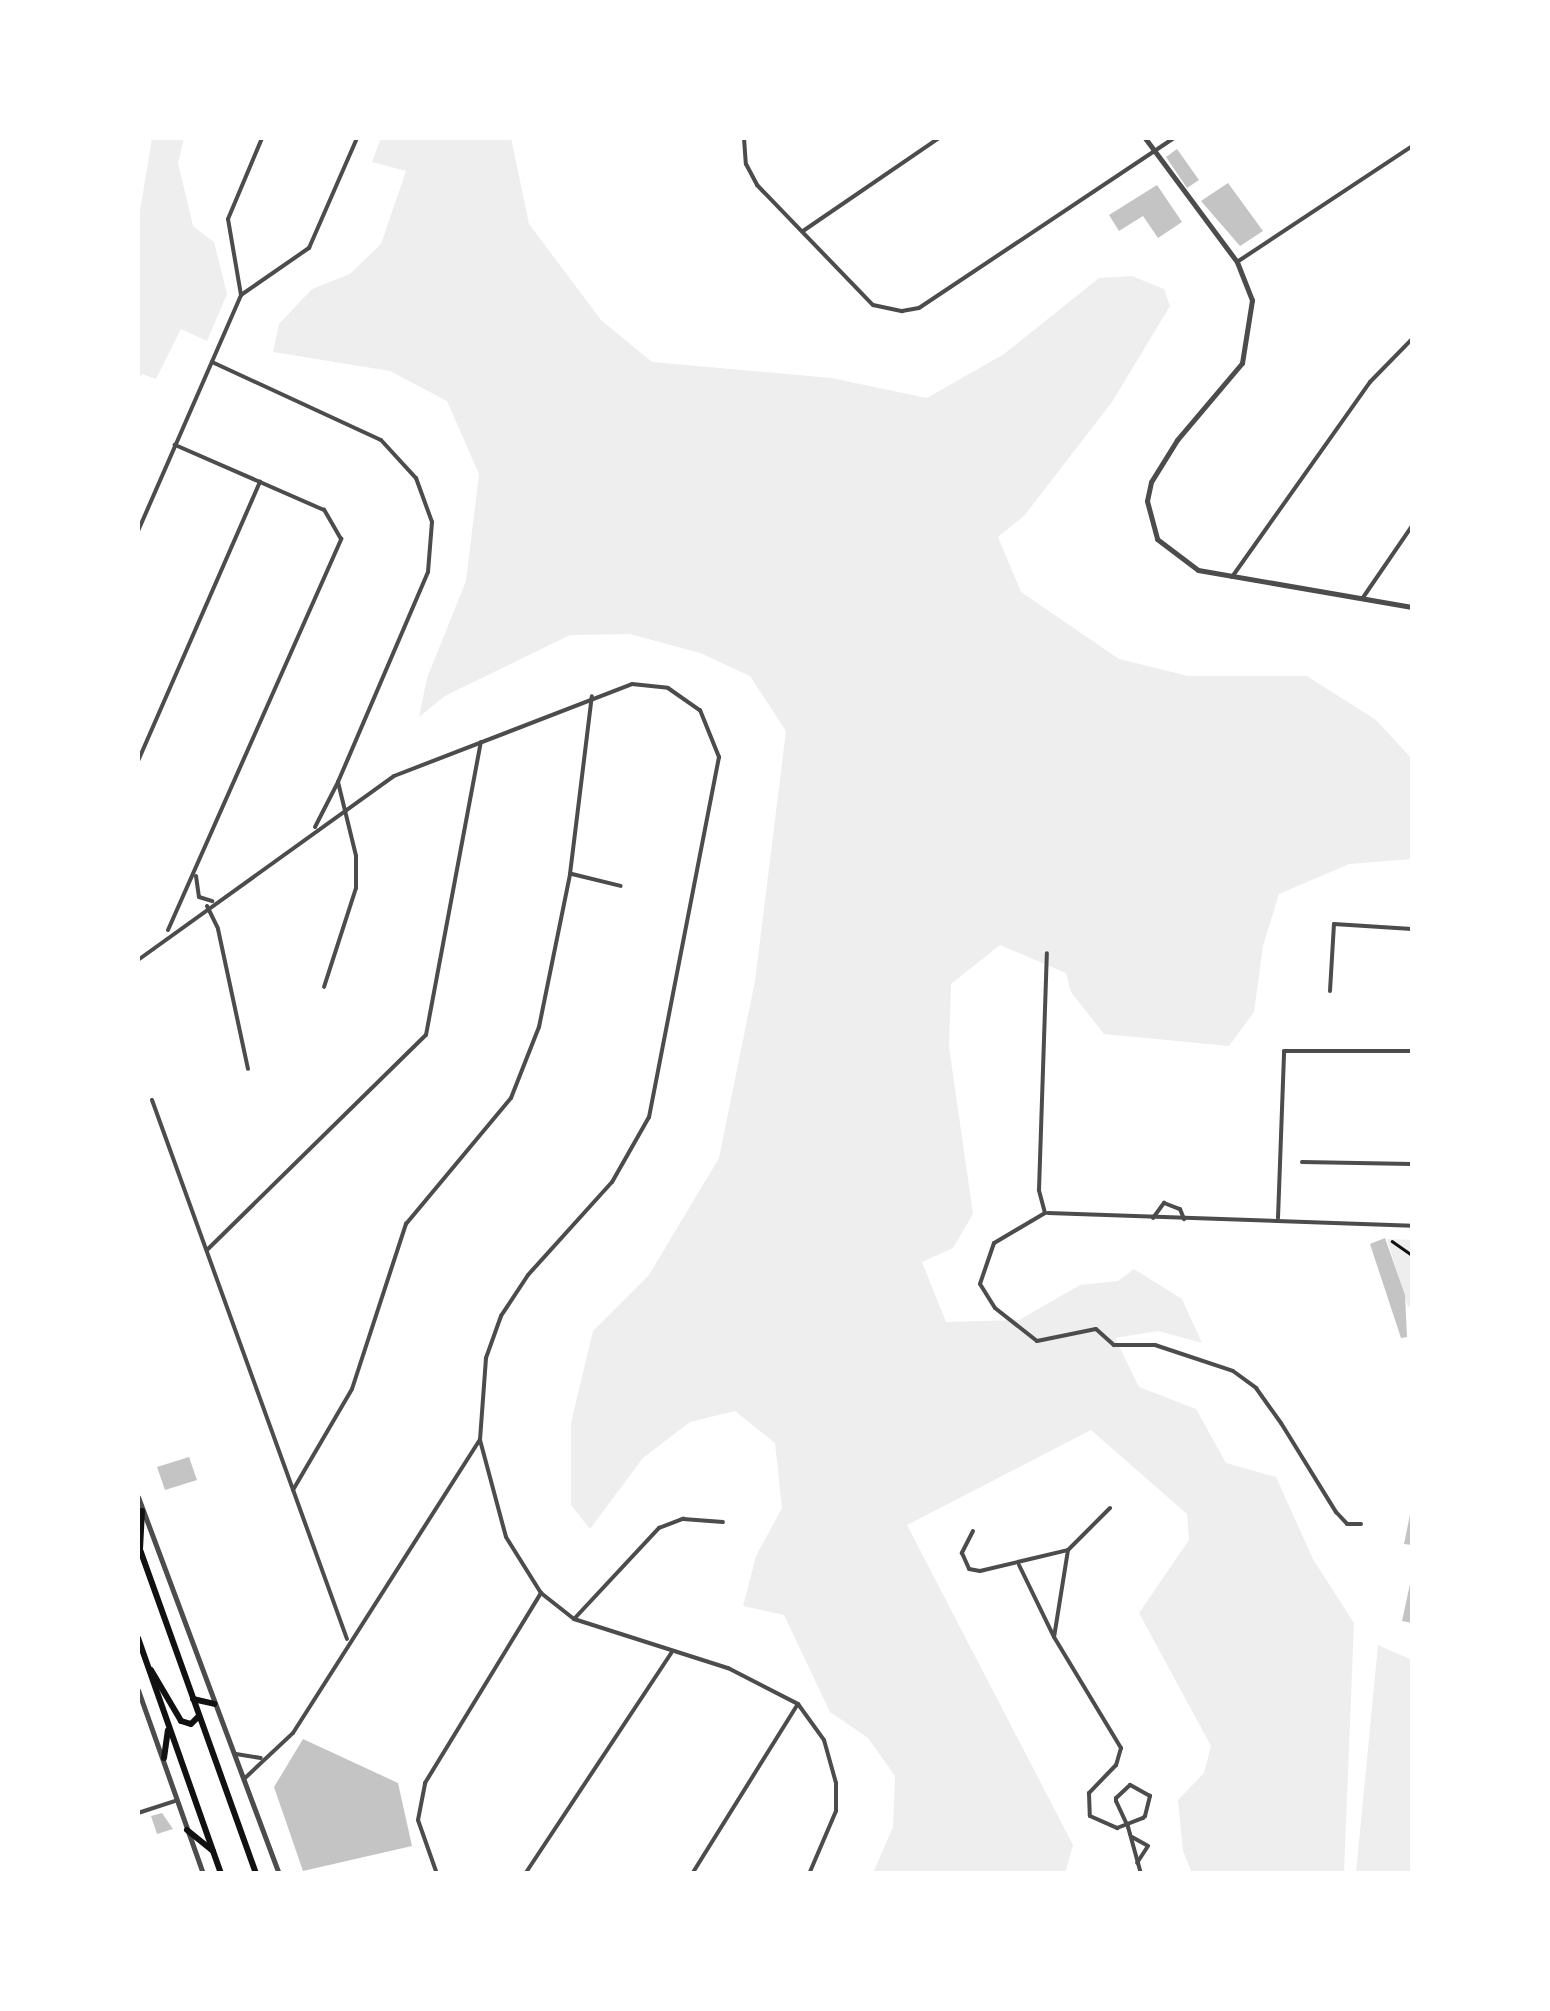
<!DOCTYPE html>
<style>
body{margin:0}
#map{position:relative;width:1550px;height:2011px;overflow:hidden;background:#fff;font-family:"Libre Baskerville",serif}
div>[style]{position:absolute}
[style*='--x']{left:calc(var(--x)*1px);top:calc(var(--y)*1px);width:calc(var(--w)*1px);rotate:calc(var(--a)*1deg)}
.green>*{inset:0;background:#eee}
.building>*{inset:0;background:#c4c4c4}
.path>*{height:2.5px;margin:-1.25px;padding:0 1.25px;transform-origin:1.25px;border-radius:1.25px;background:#111}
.minor>*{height:4px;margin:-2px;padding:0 2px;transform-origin:2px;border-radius:2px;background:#4c4c4c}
.tertiary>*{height:5px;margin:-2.5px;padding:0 2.5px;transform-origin:2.5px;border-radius:2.5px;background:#4c4c4c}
.primary>*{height:6px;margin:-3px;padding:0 3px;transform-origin:3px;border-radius:3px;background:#111}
span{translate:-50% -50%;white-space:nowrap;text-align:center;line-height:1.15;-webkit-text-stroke:8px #fff;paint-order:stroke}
.frame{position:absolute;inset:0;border:140px solid #fff;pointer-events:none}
</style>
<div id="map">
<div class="green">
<div style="clip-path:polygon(152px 138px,184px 138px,178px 163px,193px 226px,214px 242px,227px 294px,207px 341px,181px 329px,156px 379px,142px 374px,138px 379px,138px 223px)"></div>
<div style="clip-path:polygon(381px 138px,511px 138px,529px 224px,601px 320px,652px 362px,831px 378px,927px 398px,1004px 354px,1099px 278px,1132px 276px,1164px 289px,1170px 306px,1112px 402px,1024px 516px,998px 537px,1021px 592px,1119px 659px,1188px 676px,1307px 676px,1376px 720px,1412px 759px,1412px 859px,1349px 864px,1279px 894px,1263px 946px,1254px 1012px,1229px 1046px,1104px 1034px,1071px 992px,1066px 973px,1000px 945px,951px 984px,949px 1047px,973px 1214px,953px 1248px,922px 1262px,946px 1322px,1019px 1320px,1080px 1285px,1118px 1281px,1134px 1269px,1182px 1299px,1202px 1343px,1158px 1331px,1115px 1338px,1139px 1387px,1196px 1409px,1226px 1463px,1276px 1477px,1313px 1559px,1354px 1623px,1344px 1873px,1192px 1873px,1183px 1851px,1178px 1800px,1204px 1773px,1211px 1746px,1139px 1613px,1189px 1540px,1187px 1514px,1091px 1430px,907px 1525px,1073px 1845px,1065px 1873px,873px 1873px,893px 1827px,895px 1776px,868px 1738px,830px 1712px,784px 1615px,743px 1606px,756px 1556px,782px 1508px,775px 1443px,735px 1411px,690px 1422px,643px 1458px,590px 1529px,571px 1505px,571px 1423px,593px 1331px,649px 1275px,719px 1158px,755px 981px,786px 731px,750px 676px,700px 653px,630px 634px,570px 635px,445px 696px,419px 717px,427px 678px,466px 581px,479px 474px,447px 401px,390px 371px,273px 352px,279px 324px,312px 289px,350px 274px,381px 244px,406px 171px,372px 162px)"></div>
<div style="clip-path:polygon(1387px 1239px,1412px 1240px,1412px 1305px,1408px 1307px)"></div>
<div style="clip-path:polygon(1378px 1645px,1412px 1660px,1412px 1873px,1356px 1873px)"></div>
</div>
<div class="building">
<div style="clip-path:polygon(1177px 149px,1199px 180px,1187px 188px,1166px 157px)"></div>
<div style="clip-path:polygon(1228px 183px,1263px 231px,1240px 246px,1201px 201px)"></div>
<div style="clip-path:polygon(1157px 185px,1182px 222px,1158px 238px,1143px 216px,1119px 231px,1109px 215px)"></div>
<div style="clip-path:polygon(1385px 1238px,1405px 1295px,1407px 1337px,1401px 1338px,1370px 1244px)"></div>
<div style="clip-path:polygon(189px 1457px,197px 1480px,165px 1490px,157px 1467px)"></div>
<div style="clip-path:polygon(1412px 1505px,1412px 1545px,1404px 1544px)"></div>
<div style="clip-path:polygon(1412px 1575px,1412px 1623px,1402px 1621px)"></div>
<div style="clip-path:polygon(303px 1739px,398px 1783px,412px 1846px,303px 1871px,274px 1787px)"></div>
<div style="clip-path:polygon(162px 1813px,173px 1829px,157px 1834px,151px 1816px)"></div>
</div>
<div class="path">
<div style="--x:1392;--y:1241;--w:24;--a:35"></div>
</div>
<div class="minor">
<div style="--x:744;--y:138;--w:26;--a:86"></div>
<div style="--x:746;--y:164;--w:24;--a:62"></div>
<div style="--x:757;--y:185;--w:167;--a:46"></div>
<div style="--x:873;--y:305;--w:30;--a:12"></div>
<div style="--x:902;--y:311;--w:17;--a:-10"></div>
<div style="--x:919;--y:308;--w:306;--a:-33.7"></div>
<div style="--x:803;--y:231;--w:165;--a:-34.4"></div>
<div style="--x:1237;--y:262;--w:210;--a:-33.5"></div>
<div style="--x:241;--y:295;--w:83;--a:-34.7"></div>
<div style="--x:309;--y:248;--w:120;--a:-66.4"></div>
<div style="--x:212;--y:362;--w:186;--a:24.8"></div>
<div style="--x:381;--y:440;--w:52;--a:47.4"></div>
<div style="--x:416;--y:478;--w:47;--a:70"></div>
<div style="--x:432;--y:522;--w:50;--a:94.6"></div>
<div style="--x:428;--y:572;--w:228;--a:113.2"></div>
<div style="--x:338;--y:782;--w:76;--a:76.3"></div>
<div style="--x:356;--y:856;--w:32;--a:90"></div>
<div style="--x:356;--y:888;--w:104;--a:107.9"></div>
<div style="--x:138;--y:531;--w:257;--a:-66.4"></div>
<div style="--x:241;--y:295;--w:77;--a:-99.7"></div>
<div style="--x:228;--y:219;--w:88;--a:-67.2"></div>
<div style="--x:1232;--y:577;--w:239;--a:-54.7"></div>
<div style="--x:1370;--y:382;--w:60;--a:-45.7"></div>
<div style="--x:1362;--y:599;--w:88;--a:-55.6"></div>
<div style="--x:138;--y:761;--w:305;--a:-66.4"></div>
<div style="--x:315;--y:827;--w:51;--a:-62.9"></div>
<div style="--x:572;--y:874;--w:50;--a:13.8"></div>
<div style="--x:196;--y:876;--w:21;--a:82"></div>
<div style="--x:199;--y:897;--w:14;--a:17"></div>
<div style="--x:207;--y:906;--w:25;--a:64"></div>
<div style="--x:218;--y:929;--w:143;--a:77.9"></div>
<div style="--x:168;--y:930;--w:428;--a:-66.1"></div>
<div style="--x:341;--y:539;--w:34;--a:-120"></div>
<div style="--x:324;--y:510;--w:163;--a:-156.4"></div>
<div style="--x:138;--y:960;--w:315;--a:-35.7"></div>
<div style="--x:394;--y:776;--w:255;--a:-21.1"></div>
<div style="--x:632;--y:684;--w:36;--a:6"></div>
<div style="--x:668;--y:688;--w:39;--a:35"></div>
<div style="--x:700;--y:710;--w:51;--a:68"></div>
<div style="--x:719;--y:757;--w:367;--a:101"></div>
<div style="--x:649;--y:1117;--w:75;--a:119.6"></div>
<div style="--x:612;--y:1182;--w:125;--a:132.1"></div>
<div style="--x:528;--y:1275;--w:49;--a:123.4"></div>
<div style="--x:501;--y:1316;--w:45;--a:109.7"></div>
<div style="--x:486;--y:1358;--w:82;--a:94.2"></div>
<div style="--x:480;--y:1440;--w:100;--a:75"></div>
<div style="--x:506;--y:1537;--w:66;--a:58"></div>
<div style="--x:541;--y:1593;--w:42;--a:38.2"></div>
<div style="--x:574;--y:1619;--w:162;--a:17.7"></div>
<div style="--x:728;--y:1668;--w:79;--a:27.2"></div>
<div style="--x:798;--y:1704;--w:44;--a:54.2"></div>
<div style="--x:824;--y:1740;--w:45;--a:74.4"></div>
<div style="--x:836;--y:1783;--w:28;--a:90"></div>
<div style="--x:836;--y:1811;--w:69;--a:113.2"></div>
<div style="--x:1330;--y:991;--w:67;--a:-86.6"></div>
<div style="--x:1334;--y:924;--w:78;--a:3.7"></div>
<div style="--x:152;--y:1100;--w:573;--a:70.11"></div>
<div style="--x:1302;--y:1162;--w:110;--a:1"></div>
<div style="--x:1045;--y:1213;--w:59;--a:149.5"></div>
<div style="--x:994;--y:1243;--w:43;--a:108.9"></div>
<div style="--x:980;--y:1284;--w:28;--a:58"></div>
<div style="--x:995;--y:1308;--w:53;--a:38.2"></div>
<div style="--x:1037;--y:1341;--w:60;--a:-11.5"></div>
<div style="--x:1096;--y:1329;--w:24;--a:42"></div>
<div style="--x:1114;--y:1345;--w:41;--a:0"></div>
<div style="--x:1155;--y:1345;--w:82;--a:18.4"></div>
<div style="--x:1233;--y:1371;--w:29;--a:36"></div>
<div style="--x:1256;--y:1388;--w:43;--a:54.5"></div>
<div style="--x:1281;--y:1423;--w:105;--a:58.3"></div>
<div style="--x:1336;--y:1512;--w:16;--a:47"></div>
<div style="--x:1347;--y:1524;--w:14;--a:0"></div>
<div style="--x:1045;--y:1213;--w:24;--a:-105"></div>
<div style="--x:1039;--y:1190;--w:237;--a:-88.1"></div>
<div style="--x:1048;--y:1213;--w:364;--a:2"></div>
<div style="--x:1153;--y:1218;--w:19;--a:-54"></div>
<div style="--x:1164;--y:1203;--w:17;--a:21"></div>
<div style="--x:1180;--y:1209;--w:11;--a:68"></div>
<div style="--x:1278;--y:1218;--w:167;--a:-87.9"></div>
<div style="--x:1284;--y:1051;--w:128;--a:0"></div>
<div style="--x:208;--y:1249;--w:305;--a:-44.5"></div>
<div style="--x:426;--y:1035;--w:298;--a:-79.4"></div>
<div style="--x:293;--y:1490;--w:117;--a:-59.7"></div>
<div style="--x:352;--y:1389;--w:174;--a:-71.9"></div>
<div style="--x:406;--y:1224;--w:164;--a:-50.2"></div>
<div style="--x:511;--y:1098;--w:76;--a:-68.5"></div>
<div style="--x:539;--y:1027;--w:156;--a:-78.5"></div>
<div style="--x:570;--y:874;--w:179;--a:-83"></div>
<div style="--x:1110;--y:1508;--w:59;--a:135"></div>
<div style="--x:1068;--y:1550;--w:88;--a:99.1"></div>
<div style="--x:1054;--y:1637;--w:130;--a:58.9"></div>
<div style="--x:1121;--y:1748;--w:18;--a:106"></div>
<div style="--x:1116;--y:1765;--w:39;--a:134"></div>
<div style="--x:1089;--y:1793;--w:23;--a:88"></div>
<div style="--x:1090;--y:1816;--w:30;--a:24"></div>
<div style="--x:1117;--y:1828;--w:28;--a:-21"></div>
<div style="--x:1143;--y:1818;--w:3;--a:-45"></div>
<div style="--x:1145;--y:1816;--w:21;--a:-76"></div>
<div style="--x:1150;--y:1796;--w:23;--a:-151"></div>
<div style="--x:1130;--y:1785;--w:19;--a:137"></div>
<div style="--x:1116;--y:1798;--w:3;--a:90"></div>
<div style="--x:1116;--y:1801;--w:29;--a:65"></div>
<div style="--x:1128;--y:1827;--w:7;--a:74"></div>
<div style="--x:1130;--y:1834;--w:41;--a:74.6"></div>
<div style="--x:973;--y:1531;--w:25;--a:117"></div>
<div style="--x:962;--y:1553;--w:17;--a:66"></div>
<div style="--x:969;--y:1569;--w:11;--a:10"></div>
<div style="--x:980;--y:1571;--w:90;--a:-13.4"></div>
<div style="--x:1019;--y:1565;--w:80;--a:64.1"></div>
<div style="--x:574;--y:1619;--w:125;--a:-47"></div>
<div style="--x:659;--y:1528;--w:26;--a:-21"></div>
<div style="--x:683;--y:1519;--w:40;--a:4.3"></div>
<div style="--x:236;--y:1754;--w:25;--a:9"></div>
<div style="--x:244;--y:1779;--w:67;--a:-43.2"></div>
<div style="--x:293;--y:1733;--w:348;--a:-57.5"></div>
<div style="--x:138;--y:1813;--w:40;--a:-18"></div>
<div style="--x:1132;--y:1837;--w:18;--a:29"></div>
<div style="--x:1148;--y:1846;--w:20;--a:123"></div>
<div style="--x:437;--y:1874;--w:57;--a:-109.4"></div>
<div style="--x:418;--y:1820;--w:38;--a:-79"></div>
<div style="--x:425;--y:1783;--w:223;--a:-58.6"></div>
<div style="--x:525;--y:1874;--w:265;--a:-56.5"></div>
<div style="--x:692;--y:1874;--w:200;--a:-58.1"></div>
</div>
<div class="tertiary">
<div style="--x:1145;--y:138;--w:154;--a:53.4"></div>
<div style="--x:1237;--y:262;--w:41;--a:68.5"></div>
<div style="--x:1252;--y:300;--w:64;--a:99"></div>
<div style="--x:1242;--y:363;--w:101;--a:130.2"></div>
<div style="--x:1177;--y:440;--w:49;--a:121.8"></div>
<div style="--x:1151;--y:482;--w:19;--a:102"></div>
<div style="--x:1147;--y:501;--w:39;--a:75"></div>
<div style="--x:1157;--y:539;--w:51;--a:37.1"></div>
<div style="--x:1198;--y:570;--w:217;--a:9.8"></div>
<div style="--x:138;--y:1497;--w:403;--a:69.5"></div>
<div style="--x:138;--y:1690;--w:195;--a:70.5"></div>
</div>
<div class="primary">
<div style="--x:138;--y:1544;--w:350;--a:70.3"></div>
<div style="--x:140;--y:1549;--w:38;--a:-87"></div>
<div style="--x:138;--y:1638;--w:250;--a:70.6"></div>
<div style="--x:151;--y:1670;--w:59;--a:59.5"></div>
<div style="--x:181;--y:1721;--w:10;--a:17"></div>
<div style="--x:191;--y:1724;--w:11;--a:-45"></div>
<div style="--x:193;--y:1699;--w:22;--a:13"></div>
<div style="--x:164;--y:1758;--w:28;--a:-82"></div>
<div style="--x:187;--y:1830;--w:33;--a:39"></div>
</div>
<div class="frame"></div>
</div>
